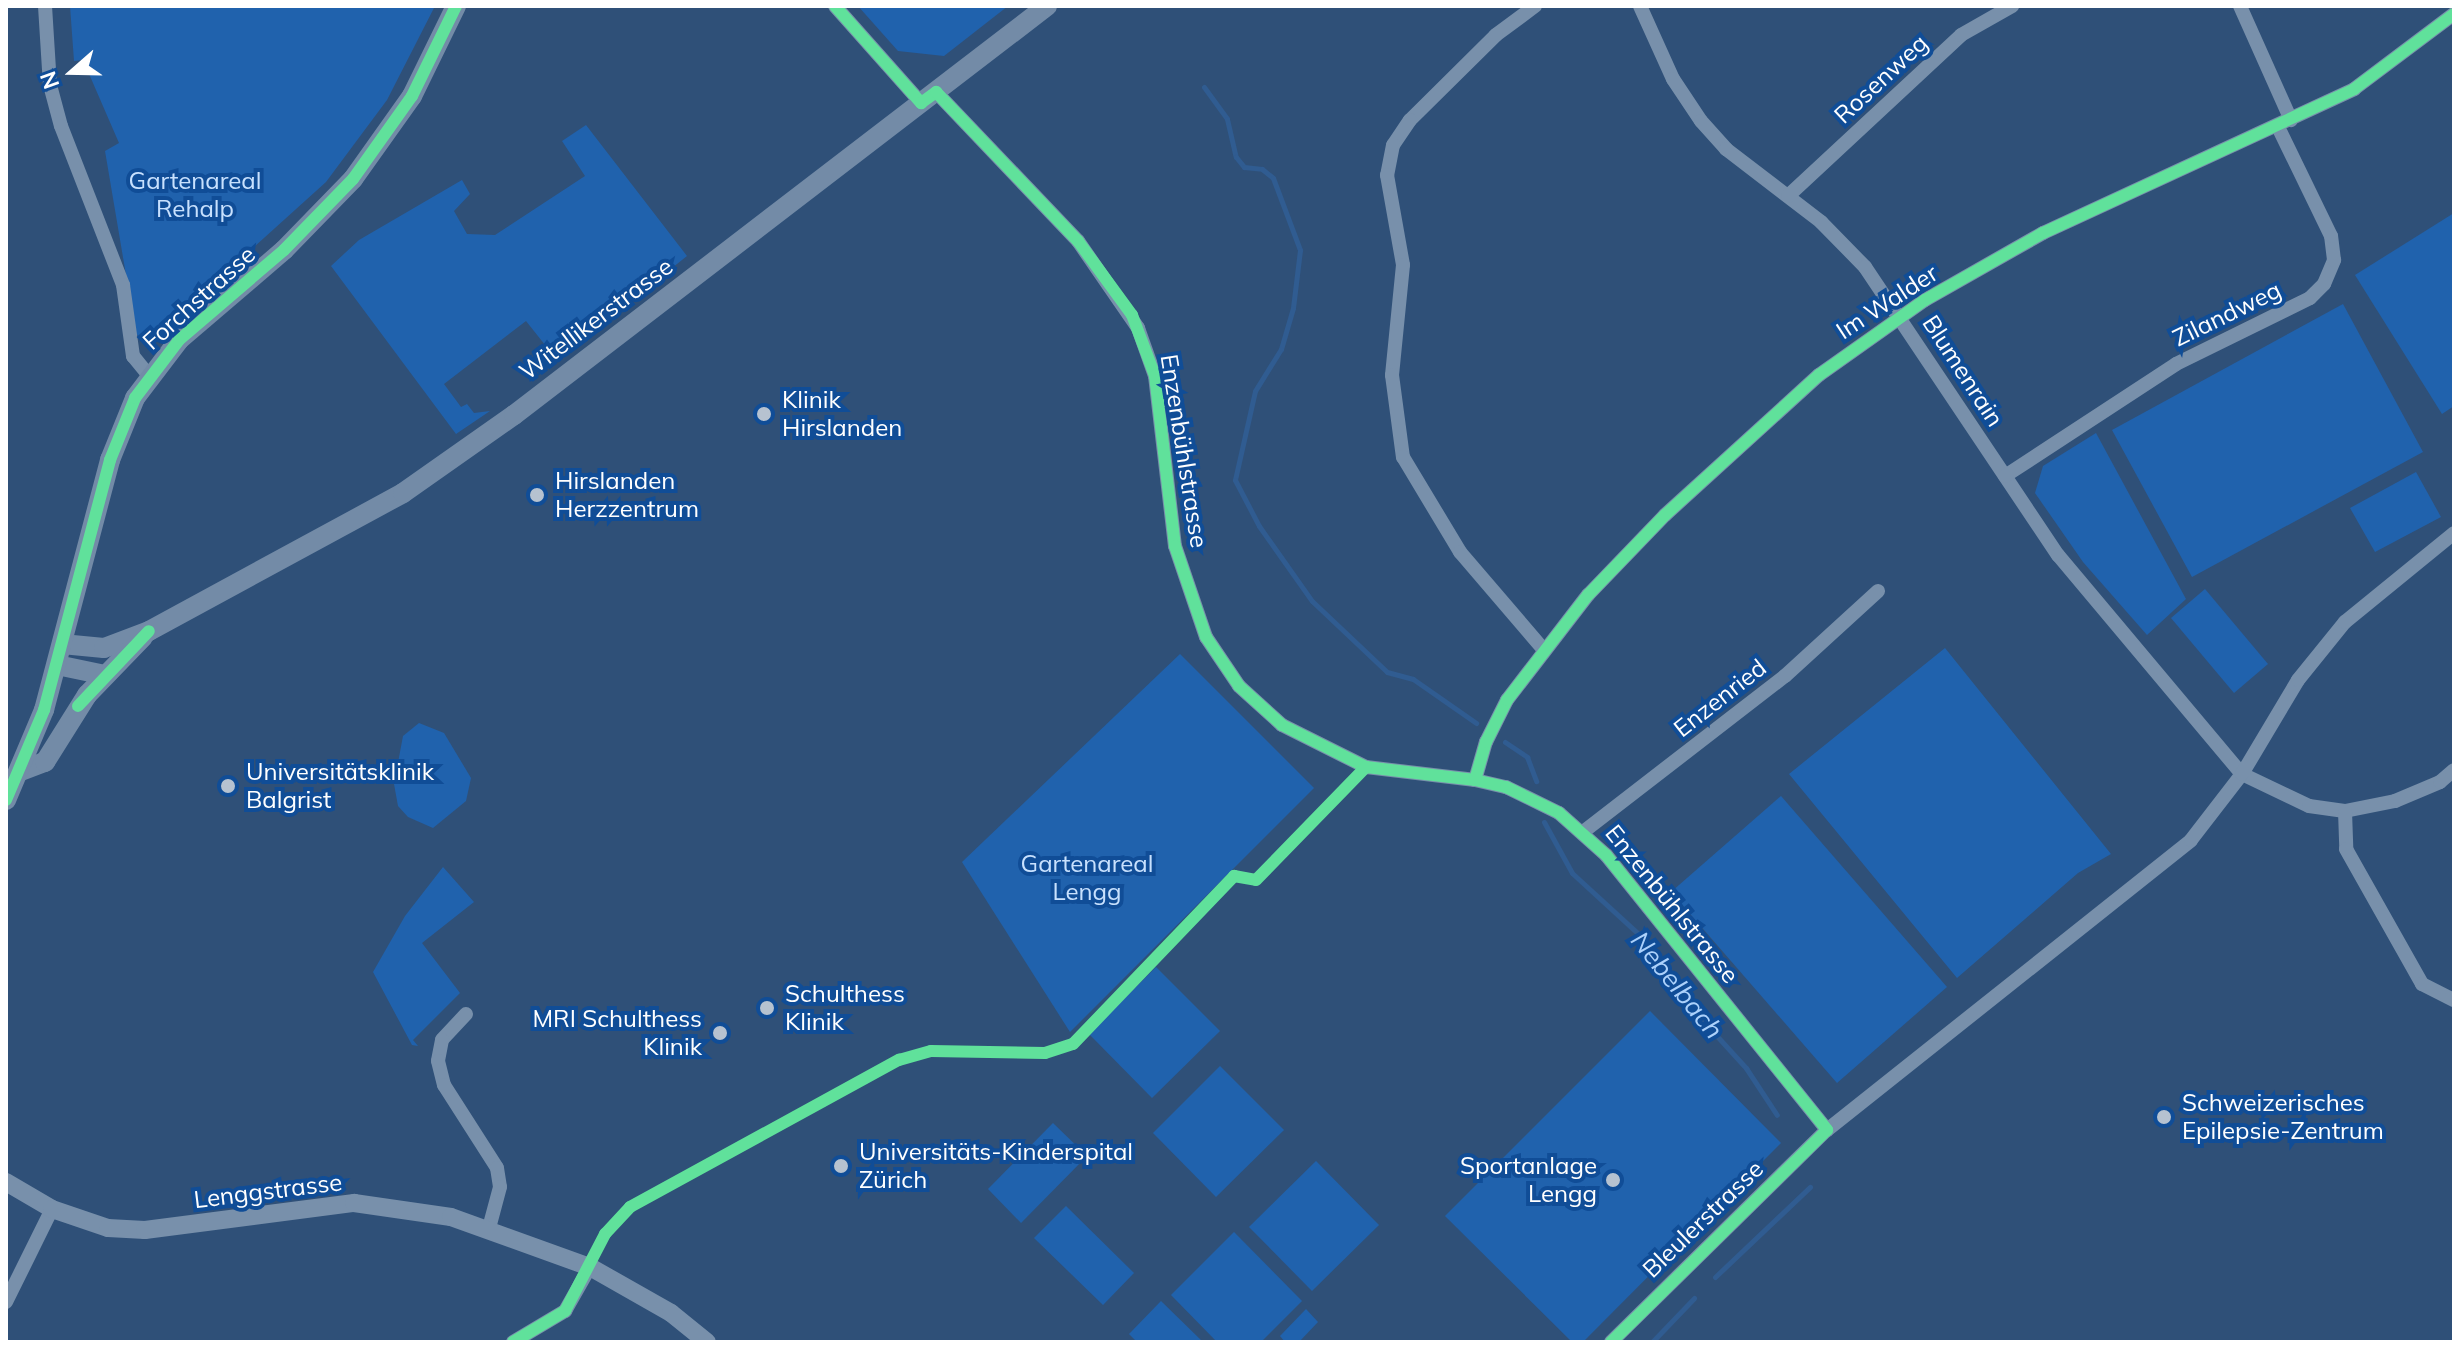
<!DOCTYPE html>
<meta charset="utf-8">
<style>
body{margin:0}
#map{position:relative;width:2460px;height:1348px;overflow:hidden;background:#2f5078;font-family:Mulish,sans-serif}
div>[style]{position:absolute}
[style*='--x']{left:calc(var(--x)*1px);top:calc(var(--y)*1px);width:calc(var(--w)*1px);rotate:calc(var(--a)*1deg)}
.green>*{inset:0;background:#2062ad}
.stream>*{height:5px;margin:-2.5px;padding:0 2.5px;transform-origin:2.5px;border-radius:2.5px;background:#305c91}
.minor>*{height:14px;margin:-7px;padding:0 7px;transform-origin:7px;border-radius:7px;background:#7890ab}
.tertiary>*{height:18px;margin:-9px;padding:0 9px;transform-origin:9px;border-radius:9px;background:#7890ab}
.secondary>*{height:20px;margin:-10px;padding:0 10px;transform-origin:10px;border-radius:10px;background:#738ba7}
.tram>*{height:2px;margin:-1px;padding:0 1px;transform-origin:1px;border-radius:1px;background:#7a90a9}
.cycleway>*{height:12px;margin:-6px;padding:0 6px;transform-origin:6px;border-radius:6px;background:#60e19b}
.dots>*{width:22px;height:22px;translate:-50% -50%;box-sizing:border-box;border:4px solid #104d97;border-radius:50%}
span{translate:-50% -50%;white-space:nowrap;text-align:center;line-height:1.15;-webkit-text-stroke:8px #104d97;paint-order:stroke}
.street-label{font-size:24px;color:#fff}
.park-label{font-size:24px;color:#c8e1fe}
.poi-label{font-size:24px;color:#fff}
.left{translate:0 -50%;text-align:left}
.right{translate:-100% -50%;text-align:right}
.water-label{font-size:26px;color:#acd1fb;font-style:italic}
.frame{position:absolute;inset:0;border:8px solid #fff;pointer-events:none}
.north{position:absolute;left:32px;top:32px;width:80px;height:80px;-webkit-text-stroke:6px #104d97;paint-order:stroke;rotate:250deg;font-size:22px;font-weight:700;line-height:32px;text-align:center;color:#fff}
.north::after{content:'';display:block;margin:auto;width:28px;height:36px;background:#fff;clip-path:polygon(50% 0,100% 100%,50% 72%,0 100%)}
</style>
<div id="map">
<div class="green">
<div style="clip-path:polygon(70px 6px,435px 6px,387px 100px,326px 182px,148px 343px,136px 334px,105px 151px,119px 143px,83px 60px,74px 61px)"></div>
<div style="clip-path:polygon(858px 6px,1008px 6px,944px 56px,898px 51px)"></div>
<div style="clip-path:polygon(586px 125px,687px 256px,557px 360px,526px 321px,444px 384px,461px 407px,467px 404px,474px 413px,490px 411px,456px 434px,331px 266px,359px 240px,462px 180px,470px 194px,454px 211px,467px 234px,495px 235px,585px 176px,562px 141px)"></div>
<div style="clip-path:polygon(2454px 213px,2454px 406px,2442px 414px,2355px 275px)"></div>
<div style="clip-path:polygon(2343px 304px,2423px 452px,2192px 577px,2112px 430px)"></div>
<div style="clip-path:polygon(2096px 433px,2186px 599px,2147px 635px,2083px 562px,2035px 493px,2043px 466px)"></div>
<div style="clip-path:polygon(2416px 472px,2441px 517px,2375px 552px,2350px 508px)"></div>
<div style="clip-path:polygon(2205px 589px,2268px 664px,2234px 693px,2171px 618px)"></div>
<div style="clip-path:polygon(1945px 648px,2111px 854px,2078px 873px,1957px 978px,1789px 774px)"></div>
<div style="clip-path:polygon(1180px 654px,1314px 788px,1070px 1032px,962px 862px)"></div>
<div style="clip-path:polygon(419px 723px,444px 733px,471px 778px,466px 801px,433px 828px,408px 817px,398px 806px,394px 784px,403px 736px)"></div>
<div style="clip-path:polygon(1781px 796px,1947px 987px,1837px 1083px,1671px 892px)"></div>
<div style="clip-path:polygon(443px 867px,474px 902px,422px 943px,460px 993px,413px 1040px,418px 1046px,412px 1045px,373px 972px,405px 916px)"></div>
<div style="clip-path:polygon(1156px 967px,1220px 1031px,1152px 1098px,1089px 1034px)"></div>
<div style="clip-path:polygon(1650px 1011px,1781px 1143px,1583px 1342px,1572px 1342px,1445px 1216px)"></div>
<div style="clip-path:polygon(1220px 1066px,1284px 1130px,1216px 1197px,1153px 1133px)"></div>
<div style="clip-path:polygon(1053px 1123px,1087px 1156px,1021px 1223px,988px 1189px)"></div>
<div style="clip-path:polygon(1316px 1161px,1379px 1225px,1312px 1291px,1249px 1227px)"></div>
<div style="clip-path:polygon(1066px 1206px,1134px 1273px,1103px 1305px,1034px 1238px)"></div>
<div style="clip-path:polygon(1234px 1232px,1302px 1301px,1261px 1342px,1217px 1342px,1171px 1295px)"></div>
<div style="clip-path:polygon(1161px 1301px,1203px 1342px,1137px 1342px,1129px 1334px)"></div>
<div style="clip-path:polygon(1306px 1309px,1318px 1322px,1299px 1342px,1285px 1342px,1280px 1336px)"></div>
</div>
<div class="stream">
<div style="--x:1204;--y:87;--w:39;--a:54"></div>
<div style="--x:1227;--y:119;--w:39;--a:77"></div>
<div style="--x:1236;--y:157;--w:13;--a:51"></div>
<div style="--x:1244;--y:167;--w:18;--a:6"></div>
<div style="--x:1262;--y:169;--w:14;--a:39"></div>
<div style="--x:1273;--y:178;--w:77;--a:69.4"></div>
<div style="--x:1300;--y:250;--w:58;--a:96.9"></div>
<div style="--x:1293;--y:308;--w:43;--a:106.3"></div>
<div style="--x:1281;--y:349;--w:49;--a:121.8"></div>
<div style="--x:1255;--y:391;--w:91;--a:102.7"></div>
<div style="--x:1235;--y:480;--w:52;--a:62.4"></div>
<div style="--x:1259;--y:526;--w:92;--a:54.8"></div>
<div style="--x:1312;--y:601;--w:103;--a:43.4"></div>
<div style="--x:1387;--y:672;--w:27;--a:15"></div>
<div style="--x:1413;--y:679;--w:77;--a:34.9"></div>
<div style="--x:1505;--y:742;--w:27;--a:34"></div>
<div style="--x:1527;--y:757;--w:26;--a:69"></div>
<div style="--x:1544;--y:822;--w:58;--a:61.2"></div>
<div style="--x:1572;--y:873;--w:96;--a:42.5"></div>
<div style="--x:1643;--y:938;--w:76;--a:56.3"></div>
<div style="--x:1685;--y:1001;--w:91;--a:47.7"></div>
<div style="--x:1746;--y:1068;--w:56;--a:56.6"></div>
<div style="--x:1715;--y:1277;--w:131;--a:-43.5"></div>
<div style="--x:1652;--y:1342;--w:61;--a:-46.3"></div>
</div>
<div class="minor">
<div style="--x:45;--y:6;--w:79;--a:86.4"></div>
<div style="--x:50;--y:85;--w:42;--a:75"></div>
<div style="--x:61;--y:126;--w:171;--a:68.7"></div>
<div style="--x:123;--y:285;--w:72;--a:82"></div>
<div style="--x:133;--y:356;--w:26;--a:51"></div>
<div style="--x:835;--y:6;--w:130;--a:48.4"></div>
<div style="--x:1535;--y:6;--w:49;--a:143.4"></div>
<div style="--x:1496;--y:35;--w:121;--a:135.3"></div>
<div style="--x:1410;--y:120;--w:30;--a:124"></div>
<div style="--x:1393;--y:145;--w:31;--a:101"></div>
<div style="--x:1387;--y:175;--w:91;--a:79.9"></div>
<div style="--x:1403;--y:265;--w:111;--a:95.7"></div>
<div style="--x:1392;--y:375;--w:83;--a:82.4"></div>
<div style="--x:1403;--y:457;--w:111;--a:59"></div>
<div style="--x:1460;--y:552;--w:128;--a:49.4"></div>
<div style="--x:1640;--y:6;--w:80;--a:65.7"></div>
<div style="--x:1673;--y:79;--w:50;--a:56.3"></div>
<div style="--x:1701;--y:121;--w:38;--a:48"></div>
<div style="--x:1726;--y:149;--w:120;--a:37.5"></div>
<div style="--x:1821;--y:222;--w:63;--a:45.6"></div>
<div style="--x:1865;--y:267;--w:347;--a:56.2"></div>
<div style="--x:2058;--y:555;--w:286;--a:50"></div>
<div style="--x:2242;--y:774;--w:74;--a:25.5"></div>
<div style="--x:2309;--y:806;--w:36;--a:8"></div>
<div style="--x:2345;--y:811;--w:51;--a:-11.3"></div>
<div style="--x:2395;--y:801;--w:49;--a:-22.9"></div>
<div style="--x:2440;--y:782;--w:18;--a:-41"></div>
<div style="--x:2240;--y:6;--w:125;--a:65.9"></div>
<div style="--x:936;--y:92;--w:206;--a:46.4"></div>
<div style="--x:1078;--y:241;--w:106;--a:55.4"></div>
<div style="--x:1138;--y:328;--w:51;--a:70.5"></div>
<div style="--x:1155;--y:376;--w:171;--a:83.3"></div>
<div style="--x:1175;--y:546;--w:96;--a:71.2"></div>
<div style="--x:1206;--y:637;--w:59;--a:56"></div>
<div style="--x:1239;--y:686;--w:58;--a:42.2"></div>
<div style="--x:1282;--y:725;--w:94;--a:26.6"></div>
<div style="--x:1366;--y:767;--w:110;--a:6.8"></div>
<div style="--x:1475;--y:780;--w:32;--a:13"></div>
<div style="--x:1506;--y:787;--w:59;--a:26.1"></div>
<div style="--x:1559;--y:813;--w:63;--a:41.8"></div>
<div style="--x:1606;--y:855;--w:353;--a:51.2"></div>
<div style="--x:1788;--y:196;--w:236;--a:-42.9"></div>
<div style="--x:1961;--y:35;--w:59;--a:-29.6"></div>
<div style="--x:2005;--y:476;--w:204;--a:-33.2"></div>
<div style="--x:2176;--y:364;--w:149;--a:-26.2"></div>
<div style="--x:2310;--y:298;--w:20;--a:-45"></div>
<div style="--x:2324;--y:284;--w:26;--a:-67"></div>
<div style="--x:2334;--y:260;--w:24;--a:-97"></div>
<div style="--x:2331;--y:236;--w:121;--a:-115.9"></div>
<div style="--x:1475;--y:780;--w:40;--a:-74"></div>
<div style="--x:1486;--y:742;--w:47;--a:-63.4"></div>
<div style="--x:1507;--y:700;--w:133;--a:-52.4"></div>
<div style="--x:1588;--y:595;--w:111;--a:-46.1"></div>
<div style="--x:1665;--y:515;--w:208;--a:-42.3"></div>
<div style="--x:1819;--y:375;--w:130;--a:-35.3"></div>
<div style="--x:1925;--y:300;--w:136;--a:-29.6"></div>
<div style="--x:2043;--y:233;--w:343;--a:-24.8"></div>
<div style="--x:2354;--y:89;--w:125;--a:-36.9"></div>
<div style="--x:2345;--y:811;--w:38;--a:88"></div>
<div style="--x:2346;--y:849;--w:155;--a:60.6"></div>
<div style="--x:2422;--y:984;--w:36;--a:27"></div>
<div style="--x:1583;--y:832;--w:255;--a:-37.7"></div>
<div style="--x:1785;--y:676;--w:126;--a:-42.4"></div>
<div style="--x:466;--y:1014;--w:35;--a:133"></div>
<div style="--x:442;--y:1040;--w:21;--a:101"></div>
<div style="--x:438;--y:1061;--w:25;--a:76"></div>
<div style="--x:444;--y:1085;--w:98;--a:57.4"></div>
<div style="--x:497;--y:1168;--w:19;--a:81"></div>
<div style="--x:500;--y:1187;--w:42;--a:105"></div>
<div style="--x:6;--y:1302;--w:104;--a:-63.7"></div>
<div style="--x:513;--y:1342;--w:61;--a:-30.8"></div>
<div style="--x:565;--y:1311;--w:51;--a:-60.4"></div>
<div style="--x:1611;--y:1342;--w:303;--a:-44.5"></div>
<div style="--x:1827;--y:1130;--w:465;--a:-38.5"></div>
<div style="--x:2191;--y:840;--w:83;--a:-52.3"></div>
<div style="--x:2242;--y:774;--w:109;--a:-59.2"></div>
<div style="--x:2298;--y:680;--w:75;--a:-51"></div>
<div style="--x:2345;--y:622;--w:141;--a:-39.2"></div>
</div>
<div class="tertiary">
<div style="--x:6;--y:1182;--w:53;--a:30.4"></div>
<div style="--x:52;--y:1209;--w:59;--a:18.7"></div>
<div style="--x:108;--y:1228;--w:37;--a:3"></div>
<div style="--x:145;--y:1230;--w:211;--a:-7.4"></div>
<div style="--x:354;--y:1203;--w:98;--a:8.2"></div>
<div style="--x:451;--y:1217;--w:148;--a:19.8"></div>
<div style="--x:590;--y:1267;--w:93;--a:29.6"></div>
<div style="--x:671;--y:1313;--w:46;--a:38.9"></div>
</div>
<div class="secondary">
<div style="--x:62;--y:644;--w:42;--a:5.4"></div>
<div style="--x:104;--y:648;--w:48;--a:-20.7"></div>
<div style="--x:149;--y:631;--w:289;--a:-28.5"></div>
<div style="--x:403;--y:493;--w:136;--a:-35.1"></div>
<div style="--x:514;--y:415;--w:672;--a:-37.5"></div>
<div style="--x:57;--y:665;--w:49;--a:11.8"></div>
<div style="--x:21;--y:771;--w:26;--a:-21"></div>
<div style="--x:45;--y:762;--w:79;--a:-57.9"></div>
<div style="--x:87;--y:695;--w:81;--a:-46"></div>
<div style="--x:6;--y:800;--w:98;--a:-67.1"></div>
<div style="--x:44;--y:710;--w:259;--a:-75.2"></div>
<div style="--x:110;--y:460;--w:67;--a:-68"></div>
<div style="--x:135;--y:398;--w:73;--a:-52.8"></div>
<div style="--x:179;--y:340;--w:138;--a:-40.6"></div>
<div style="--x:284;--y:250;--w:99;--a:-45.8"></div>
<div style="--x:353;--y:179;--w:102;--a:-54.6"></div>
<div style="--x:412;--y:96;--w:100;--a:-63.9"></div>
</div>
<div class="tram">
<div style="--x:6;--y:808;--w:98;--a:-66.6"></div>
<div style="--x:45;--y:718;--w:260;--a:-75.1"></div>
<div style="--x:112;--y:467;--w:71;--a:-68.5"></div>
<div style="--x:138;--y:401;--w:71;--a:-53"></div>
<div style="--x:181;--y:344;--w:138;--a:-40.6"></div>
<div style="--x:286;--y:254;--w:101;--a:-46.2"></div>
<div style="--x:356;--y:181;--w:102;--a:-54.6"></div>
<div style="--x:415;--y:98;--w:102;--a:-63.9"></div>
</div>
<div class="cycleway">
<div style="--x:835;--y:6;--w:130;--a:48.4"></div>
<div style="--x:921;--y:103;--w:19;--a:-36"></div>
<div style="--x:936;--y:92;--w:206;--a:46.4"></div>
<div style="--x:1078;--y:241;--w:92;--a:53.9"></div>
<div style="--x:1132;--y:315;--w:65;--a:69.3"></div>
<div style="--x:1155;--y:376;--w:171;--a:83.3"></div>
<div style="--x:1175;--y:546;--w:96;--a:71.2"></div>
<div style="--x:1206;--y:637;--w:59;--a:56"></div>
<div style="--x:1239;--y:686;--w:58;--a:42.2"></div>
<div style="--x:1282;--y:725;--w:94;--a:26.6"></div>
<div style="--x:1366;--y:767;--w:110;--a:6.8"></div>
<div style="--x:1475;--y:780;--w:32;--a:13"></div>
<div style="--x:1506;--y:787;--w:59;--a:26.1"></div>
<div style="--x:1559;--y:813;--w:63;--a:41.8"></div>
<div style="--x:1606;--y:855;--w:353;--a:51.2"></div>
<div style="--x:1827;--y:1130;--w:303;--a:135.5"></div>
<div style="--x:78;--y:706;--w:103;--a:-46.6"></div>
<div style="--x:1475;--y:780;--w:40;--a:-74"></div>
<div style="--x:1486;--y:742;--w:47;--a:-63.4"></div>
<div style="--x:1507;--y:700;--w:133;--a:-52.4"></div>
<div style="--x:1588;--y:595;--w:111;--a:-46.1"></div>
<div style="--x:1665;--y:515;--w:208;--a:-42.3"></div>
<div style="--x:1819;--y:375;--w:130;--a:-35.3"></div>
<div style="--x:1925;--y:300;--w:136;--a:-29.6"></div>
<div style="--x:2043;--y:233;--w:343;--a:-24.8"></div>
<div style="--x:2354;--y:89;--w:125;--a:-36.9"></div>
<div style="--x:6;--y:800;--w:98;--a:-67.1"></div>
<div style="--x:44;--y:710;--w:259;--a:-75.2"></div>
<div style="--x:110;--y:460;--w:67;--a:-68"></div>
<div style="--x:135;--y:398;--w:73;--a:-52.8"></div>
<div style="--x:179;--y:340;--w:138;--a:-40.6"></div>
<div style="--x:284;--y:250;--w:99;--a:-45.8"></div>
<div style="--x:353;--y:179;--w:102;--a:-54.6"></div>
<div style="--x:412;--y:96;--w:100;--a:-63.9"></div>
<div style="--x:513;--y:1342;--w:61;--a:-30.8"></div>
<div style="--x:565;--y:1311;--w:87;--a:-62.5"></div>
<div style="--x:605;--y:1234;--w:37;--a:-47"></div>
<div style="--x:630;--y:1207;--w:307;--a:-28.7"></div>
<div style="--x:899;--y:1060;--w:33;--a:-16"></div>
<div style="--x:931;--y:1051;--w:114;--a:1"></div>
<div style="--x:1045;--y:1053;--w:29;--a:-18"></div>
<div style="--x:1073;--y:1044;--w:233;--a:-46.2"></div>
<div style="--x:1234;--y:876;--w:22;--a:10"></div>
<div style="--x:1256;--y:880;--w:158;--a:-45.8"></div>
</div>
<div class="dots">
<div style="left:764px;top:414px;background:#b6c2d0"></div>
<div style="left:537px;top:495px;background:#b6c2d0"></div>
<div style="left:228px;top:786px;background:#b6c2d0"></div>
<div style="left:767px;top:1008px;background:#b6c2d0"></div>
<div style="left:720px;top:1033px;background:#b6c2d0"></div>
<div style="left:2164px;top:1117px;background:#b6c2d0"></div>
<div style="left:841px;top:1166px;background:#b6c2d0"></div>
<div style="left:1613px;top:1180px;background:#b6c2d0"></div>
</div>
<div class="street-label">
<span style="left:1881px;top:79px;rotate:-43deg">Rosenweg</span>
<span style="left:199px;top:298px;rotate:-42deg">Forchstrasse</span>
<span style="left:1887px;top:302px;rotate:-33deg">Im Walder</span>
<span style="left:2227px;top:314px;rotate:-26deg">Zilandweg</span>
<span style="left:596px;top:319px;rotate:-37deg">Witellikerstrasse</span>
<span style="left:1963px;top:371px;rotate:57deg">Blumenrain</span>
<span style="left:1184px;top:451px;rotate:81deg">Enzenbühlstrasse</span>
<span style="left:1720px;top:698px;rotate:-38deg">Enzenried</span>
<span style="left:1672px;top:904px;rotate:51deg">Enzenbühlstrasse</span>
<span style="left:268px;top:1191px;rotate:-7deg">Lenggstrasse</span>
<span style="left:1703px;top:1219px;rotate:-44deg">Bleulerstrasse</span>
</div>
<div class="park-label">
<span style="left:195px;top:195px">Gartenareal<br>Rehalp</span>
<span style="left:1087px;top:878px">Gartenareal<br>Lengg</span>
</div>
<div class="poi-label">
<span class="left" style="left:782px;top:414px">Klinik<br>Hirslanden</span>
<span class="left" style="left:555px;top:495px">Hirslanden<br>Herzzentrum</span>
<span class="left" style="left:246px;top:786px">Universitätsklinik<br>Balgrist</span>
<span class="left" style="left:785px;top:1008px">Schulthess<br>Klinik</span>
<span class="right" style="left:702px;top:1033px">MRI Schulthess<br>Klinik</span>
<span class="left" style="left:2182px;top:1117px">Schweizerisches<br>Epilepsie-Zentrum</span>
<span class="left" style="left:859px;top:1166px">Universitäts-Kinderspital<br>Zürich</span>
<span class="right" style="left:1597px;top:1180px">Sportanlage<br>Lengg</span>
</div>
<div class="water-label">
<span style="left:1677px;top:985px;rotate:51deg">Nebelbach</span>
</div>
<div class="frame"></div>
<div class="north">N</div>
</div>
